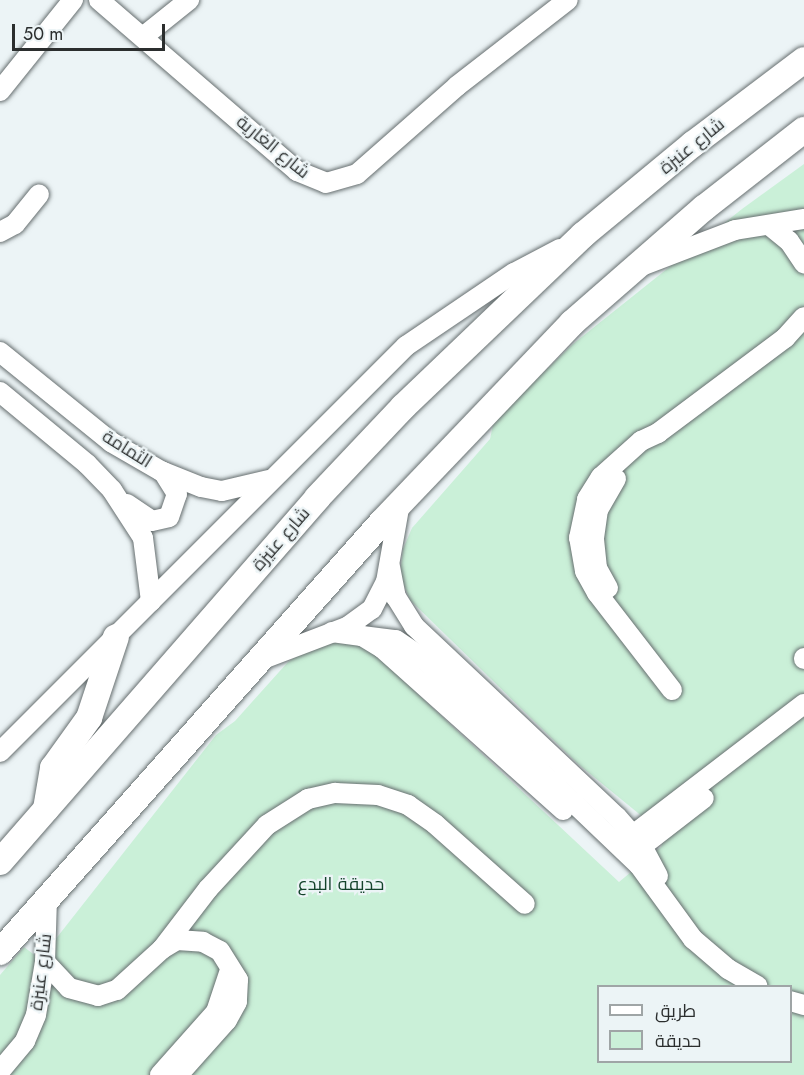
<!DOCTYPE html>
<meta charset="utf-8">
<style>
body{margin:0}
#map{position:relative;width:804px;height:1075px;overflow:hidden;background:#ecf4f6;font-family:Jost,Cairo,sans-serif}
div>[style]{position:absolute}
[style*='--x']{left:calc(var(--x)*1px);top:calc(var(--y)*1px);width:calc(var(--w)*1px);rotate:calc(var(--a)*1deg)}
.green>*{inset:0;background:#caf0d8}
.roads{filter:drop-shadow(0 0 2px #666e6f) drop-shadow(0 0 2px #666e6f)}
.minor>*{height:20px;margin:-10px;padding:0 10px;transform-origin:10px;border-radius:10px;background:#fff}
.major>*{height:26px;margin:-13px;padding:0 13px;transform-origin:13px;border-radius:13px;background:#fff}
span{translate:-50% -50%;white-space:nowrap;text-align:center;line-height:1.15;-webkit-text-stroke:4.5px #ecf4f6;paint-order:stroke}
.street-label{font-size:18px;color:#2b2e2e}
.park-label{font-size:18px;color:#13432b}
.legend{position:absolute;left:597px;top:985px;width:195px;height:78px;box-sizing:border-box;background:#ecf4f6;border:2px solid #9fa5a6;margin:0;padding:8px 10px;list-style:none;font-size:18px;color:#2b2e2e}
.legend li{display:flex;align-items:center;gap:12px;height:30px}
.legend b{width:30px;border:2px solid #9fa5a6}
.scale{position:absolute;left:12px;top:24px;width:153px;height:27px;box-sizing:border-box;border:3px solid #2b2e2e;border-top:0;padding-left:8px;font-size:18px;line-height:21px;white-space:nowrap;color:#2b2e2e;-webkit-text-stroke:4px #ecf4f6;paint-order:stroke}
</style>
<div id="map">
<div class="green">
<div style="clip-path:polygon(evenodd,804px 164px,804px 1075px,0 1075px,0 975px,24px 947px,40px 959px,216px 735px,235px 721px,288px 662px,318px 641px,349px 639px,373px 652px,619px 882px,661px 847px,663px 841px,649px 822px,578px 764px,410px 600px,400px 575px,403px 549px,412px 528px,490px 439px,494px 420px,573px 344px,742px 209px,804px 164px,598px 986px,790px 986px,790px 1062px,598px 1062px,598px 986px)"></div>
</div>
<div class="roads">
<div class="minor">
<div style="--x:99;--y:0;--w:262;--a:40.8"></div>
<div style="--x:297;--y:171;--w:31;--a:22"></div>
<div style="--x:326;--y:183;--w:32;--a:-16"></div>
<div style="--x:357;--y:174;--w:133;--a:-41.3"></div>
<div style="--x:457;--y:86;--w:140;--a:-37.8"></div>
<div style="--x:144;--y:36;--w:58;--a:-38.7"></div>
<div style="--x:0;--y:91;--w:117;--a:-51.3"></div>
<div style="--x:769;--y:225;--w:26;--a:39"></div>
<div style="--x:789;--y:241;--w:27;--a:56"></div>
<div style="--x:0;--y:232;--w:17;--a:-28"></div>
<div style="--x:15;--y:224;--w:38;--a:-51"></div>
<div style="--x:644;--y:265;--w:97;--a:-21"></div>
<div style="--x:735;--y:230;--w:70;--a:-9.1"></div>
<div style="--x:0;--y:352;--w:143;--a:39"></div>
<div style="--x:111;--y:442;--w:58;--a:30.1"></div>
<div style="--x:161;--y:471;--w:43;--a:21.8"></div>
<div style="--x:201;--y:487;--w:21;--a:11"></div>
<div style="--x:222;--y:491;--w:48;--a:-13.2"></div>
<div style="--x:0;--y:392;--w:113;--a:39.6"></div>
<div style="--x:87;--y:464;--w:36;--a:46"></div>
<div style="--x:112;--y:490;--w:57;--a:57.1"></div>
<div style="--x:143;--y:538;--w:64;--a:82.8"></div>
<div style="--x:127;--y:504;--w:30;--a:34"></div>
<div style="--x:152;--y:521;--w:17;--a:-13"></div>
<div style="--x:169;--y:517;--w:24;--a:-71"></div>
<div style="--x:177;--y:494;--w:26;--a:-122"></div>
<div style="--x:390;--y:567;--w:31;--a:79"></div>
<div style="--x:396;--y:597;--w:34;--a:58"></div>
<div style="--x:414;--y:626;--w:279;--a:43.3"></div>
<div style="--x:617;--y:817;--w:38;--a:49"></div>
<div style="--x:642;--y:846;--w:34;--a:62"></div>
<div style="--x:608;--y:588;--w:23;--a:-119"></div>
<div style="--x:597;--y:568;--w:30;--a:-96"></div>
<div style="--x:594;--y:538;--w:28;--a:-82"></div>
<div style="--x:598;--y:510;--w:36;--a:-60"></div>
<div style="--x:332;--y:632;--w:30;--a:8"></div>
<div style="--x:362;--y:636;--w:23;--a:31"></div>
<div style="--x:382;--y:648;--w:243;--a:41.8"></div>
<div style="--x:362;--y:636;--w:34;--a:7"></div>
<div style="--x:396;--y:640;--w:29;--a:34"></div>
<div style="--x:420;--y:656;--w:303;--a:43.7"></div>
<div style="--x:639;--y:865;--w:92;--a:53.9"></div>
<div style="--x:693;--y:939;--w:46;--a:40.6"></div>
<div style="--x:728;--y:969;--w:34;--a:30"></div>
<div style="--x:804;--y:658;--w:1;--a:90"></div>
<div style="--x:263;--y:659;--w:90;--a:-20.9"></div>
<div style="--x:347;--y:627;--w:31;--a:-36"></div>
<div style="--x:372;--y:609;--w:30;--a:-63"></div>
<div style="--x:386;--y:582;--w:80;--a:-80"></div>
<div style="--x:672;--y:690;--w:123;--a:-127.7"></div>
<div style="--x:597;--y:593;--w:25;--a:-119"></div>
<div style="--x:585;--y:571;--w:34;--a:-100"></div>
<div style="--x:579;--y:538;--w:40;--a:-78"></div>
<div style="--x:587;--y:499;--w:26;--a:-58"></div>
<div style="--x:601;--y:477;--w:54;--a:-42"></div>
<div style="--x:641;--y:441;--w:19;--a:-25"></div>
<div style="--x:658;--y:433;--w:159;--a:-36.8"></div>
<div style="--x:785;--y:338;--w:28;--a:-48"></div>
<div style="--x:0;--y:752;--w:574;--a:-45"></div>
<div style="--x:406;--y:346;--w:130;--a:-34.1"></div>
<div style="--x:514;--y:273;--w:52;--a:-27.6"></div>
<div style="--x:633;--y:835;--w:215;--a:-37.5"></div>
<div style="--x:642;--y:846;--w:78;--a:-37.7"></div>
<div style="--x:162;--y:949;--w:76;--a:-52.5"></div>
<div style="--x:208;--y:889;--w:87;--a:-47.3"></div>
<div style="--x:267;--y:825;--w:49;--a:-32.4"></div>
<div style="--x:308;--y:799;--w:28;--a:-13"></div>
<div style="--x:335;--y:793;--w:43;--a:2.7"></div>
<div style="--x:378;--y:795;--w:32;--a:18"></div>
<div style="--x:408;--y:805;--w:33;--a:35"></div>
<div style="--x:435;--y:824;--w:120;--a:41.6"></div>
<div style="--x:45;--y:962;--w:35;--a:47"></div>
<div style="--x:69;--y:988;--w:30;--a:15"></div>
<div style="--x:98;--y:996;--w:20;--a:-18"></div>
<div style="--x:117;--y:990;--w:61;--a:-42.3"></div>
<div style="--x:162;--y:949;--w:17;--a:-31"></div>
<div style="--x:177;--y:940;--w:26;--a:4"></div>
<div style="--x:203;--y:942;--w:19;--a:28"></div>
<div style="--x:220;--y:951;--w:34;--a:58"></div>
<div style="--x:238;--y:980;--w:22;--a:93"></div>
<div style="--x:237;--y:1002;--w:21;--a:119"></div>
<div style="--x:227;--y:1020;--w:74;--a:131.7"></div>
<div style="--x:790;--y:1001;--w:15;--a:16"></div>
<div style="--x:0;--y:1071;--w:39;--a:-50"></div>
<div style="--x:25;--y:1041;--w:28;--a:-67"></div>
<div style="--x:36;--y:1015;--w:54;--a:-80.4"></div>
<div style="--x:45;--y:962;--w:65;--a:-88.2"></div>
<div style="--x:160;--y:1075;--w:84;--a:-48.4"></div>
<div style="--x:216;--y:1012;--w:41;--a:-71.6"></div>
</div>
<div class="major">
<div style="--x:46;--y:809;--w:42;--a:-80.3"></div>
<div style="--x:53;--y:768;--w:62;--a:-54.2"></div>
<div style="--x:89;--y:718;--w:85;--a:-71.6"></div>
<div style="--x:0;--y:862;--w:483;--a:-48.9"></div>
<div style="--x:317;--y:498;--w:125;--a:-46.6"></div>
<div style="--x:403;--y:407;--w:249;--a:-43.7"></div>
<div style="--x:583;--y:235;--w:143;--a:-39.6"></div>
<div style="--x:693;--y:144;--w:139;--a:-37.1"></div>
<div style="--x:0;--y:952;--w:575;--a:-48.38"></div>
<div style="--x:382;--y:522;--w:275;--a:-46.3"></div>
<div style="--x:572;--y:323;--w:175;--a:-41.1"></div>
<div style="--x:704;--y:208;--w:127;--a:-38"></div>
</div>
</div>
<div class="street-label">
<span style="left:692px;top:146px;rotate:-39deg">شارع عنيزة</span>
<span style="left:273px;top:147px;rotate:39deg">شارع الغارية</span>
<span style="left:127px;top:449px;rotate:32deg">الثمامة</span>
<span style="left:281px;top:539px;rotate:-49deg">شارع عنيزة</span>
<span style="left:41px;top:972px;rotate:-83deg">شارع عنيزة</span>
</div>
<div class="park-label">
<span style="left:341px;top:884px">حديقة البدع</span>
</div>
<ul class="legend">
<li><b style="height:8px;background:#fff"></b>طريق</li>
<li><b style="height:16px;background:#caf0d8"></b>حديقة</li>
</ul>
<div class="scale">50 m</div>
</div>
